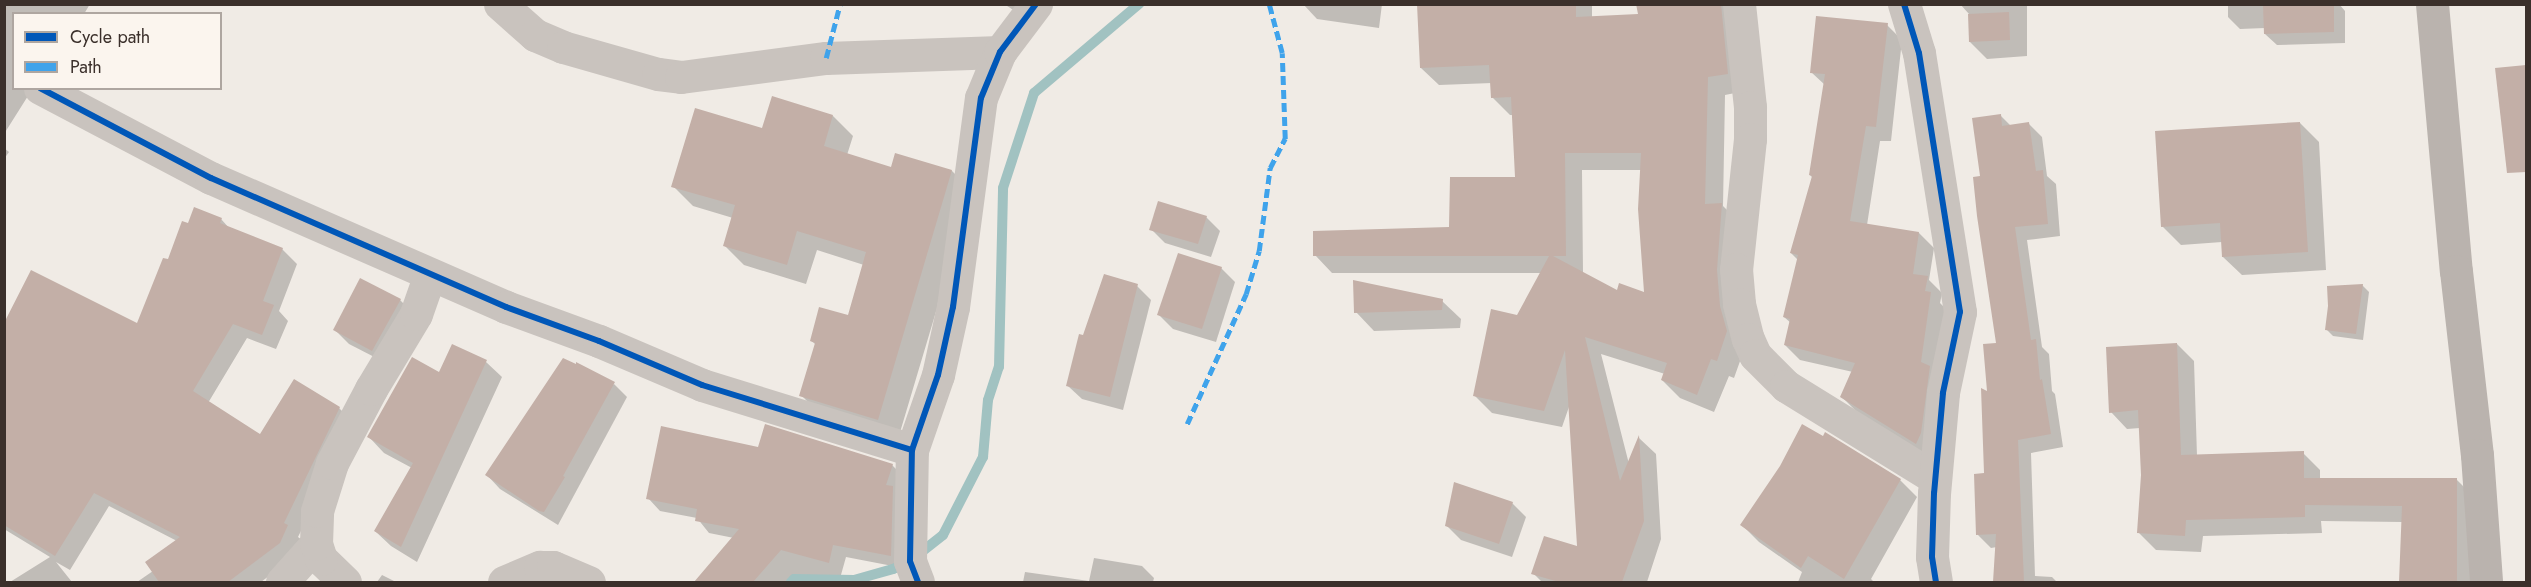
<!DOCTYPE html>
<style>
body{margin:0}
#map{position:relative;width:2531px;height:587px;overflow:hidden;background:#f0ebe5;font-family:Jost,sans-serif}
div>[style]{position:absolute}
[style*='--x']{left:calc(var(--x)*1px);top:calc(var(--y)*1px);width:calc(var(--w)*1px);rotate:calc(var(--a)*1deg)}
.shadow>*{inset:0;background:#0003}
.stream>*{height:10px;margin:-5px;padding:0 5px;transform-origin:5px;border-radius:5px;background:#a1c2c1}
.building>*{inset:0;background:#c3afa7}
.street>*{height:33px;margin:-16.5px;padding:0 16.5px;transform-origin:16.5px;border-radius:16.5px;background:#c9c3be}
.secondary>*{height:33px;margin:-16.5px;padding:0 16.5px;transform-origin:16.5px;border-radius:16.5px;background:#bab3ae}
.quiet>*{height:4.5px;margin-top:-2.25px;transform-origin:0;background:repeating-linear-gradient(90deg,#3fa3eb 0 9px,transparent 0 13.5px)}
.cycleway>*{height:6px;margin:-3px;padding:0 3px;transform-origin:3px;border-radius:3px;background:#0057b8}
span{translate:-50% -50%;white-space:nowrap;text-align:center;line-height:1.15;-webkit-text-stroke:4.5px #fbf5ee;paint-order:stroke}
.frame{position:absolute;inset:0;border:6px solid #3b302b;pointer-events:none}
.legend{position:absolute;left:12px;top:12px;width:210px;height:78px;box-sizing:border-box;background:#fbf5ee;border:2px solid #aea6a0;margin:0;padding:8px 10px;list-style:none;font-size:18px;color:#3b302b}
.legend li{display:flex;align-items:center;gap:12px;height:30px}
.legend b{width:30px;border:2px solid #aea6a0}
</style>
<div id="map">
<div class="shadow">
<div style="clip-path:polygon(4px 4px,90px 4px,84px 14px,14px 14px,14px 88px,33px 88px,4px 134px)"></div>
<div style="clip-path:polygon(1004px 4px,1038px 4px,1026px 18px)"></div>
<div style="clip-path:polygon(1303px 4px,1382px 4px,1379px 28px,1317px 19px)"></div>
<div style="clip-path:polygon(evenodd,1418px 4px,1592px 4px,1592px 18px,1639px 15px,1637px 4px,1747px 4px,1745px 91px,1725px 95px,1723px 206px,1739px 222px,1744px 350px,1734px 378px,1729px 376px,1714px 412px,1680px 398px,1662px 380px,1665px 374px,1601px 354px,1629px 464px,1639px 438px,1656px 454px,1661px 539px,1647px 582px,1542px 582px,1533px 573px,1579px 548px,1570px 404px,1562px 427px,1492px 413px,1474px 395px,1541px 273px,1332px 273px,1315px 255px,1451px 228px,1517px 179px,1513px 115px,1510px 115px,1492px 97px,1492px 83px,1439px 85px,1421px 68px,1418px 4px,1582px 170px,1642px 170px,1645px 294px,1618px 292px,1583px 273px,1582px 170px)"></div>
<div style="clip-path:polygon(1960px 4px,2027px 4px,2027px 56px,1987px 59px,1970px 42px,1969px 14px)"></div>
<div style="clip-path:polygon(2228px 4px,2339px 4px,2345px 11px,2345px 43px,2277px 45px,2265px 34px,2265px 28px,2240px 29px,2228px 17px)"></div>
<div style="clip-path:polygon(1887px 25px,1902px 40px,1891px 141px,1880px 141px,1867px 225px,1919px 233px,1934px 248px,1929px 280px,1942px 293px,1940px 303px,1946px 309px,1931px 458px,1857px 412px,1842px 397px,1853px 372px,1800px 360px,1785px 345px,1791px 323px,1784px 317px,1798px 260px,1791px 253px,1813px 178px,1810px 175px,1825px 85px,1811px 72px)"></div>
<div style="clip-path:polygon(2526px 66px,2526px 169px,2520px 170px,2497px 69px)"></div>
<div style="clip-path:polygon(2000px 115px,2011px 126px,2029px 124px,2042px 137px,2047px 176px,2056px 184px,2060px 236px,2027px 240px,2042px 347px,2049px 354px,2052px 391px,2055px 394px,2063px 447px,2031px 453px,2035px 576px,2052px 577px,2057px 582px,1995px 582px,1997px 547px,1991px 548px,1978px 535px,1986px 475px,1989px 393px,1998px 344px,1981px 178px)"></div>
<div style="clip-path:polygon(833px 116px,853px 136px,847px 155px,892px 169px,896px 155px,952px 171px,972px 191px,898px 439px,821px 415px,801px 395px,816px 345px,812px 341px,849px 317px,864px 265px,817px 250px,806px 284px,744px 265px,724px 245px,733px 218px,693px 206px,673px 186px,763px 130px)"></div>
<div style="clip-path:polygon(2300px 123px,2319px 142px,2326px 270px,2242px 275px,2223px 257px,2222px 242px,2181px 245px,2162px 226px)"></div>
<div style="clip-path:polygon(4px 148px,9px 152px,4px 159px)"></div>
<div style="clip-path:polygon(1206px 217px,1220px 231px,1211px 257px,1165px 243px,1151px 229px)"></div>
<div style="clip-path:polygon(221px 219px,230px 229px,282px 249px,297px 264px,279px 311px,288px 321px,276px 349px,247px 338px,208px 403px,261px 436px,339px 408px,354px 423px,298px 537px,302px 540px,294px 557px,261px 582px,137px 582px,153px 571px,177px 541px,109px 506px,70px 570px,56px 562px,72px 582px,10px 582px,50px 557px,4px 529px,4px 326px,138px 325px,188px 225px)"></div>
<div style="clip-path:polygon(1221px 268px,1235px 282px,1216px 342px,1173px 329px,1159px 315px)"></div>
<div style="clip-path:polygon(361px 280px,400px 300px,414px 314px,386px 363px,349px 344px,335px 330px)"></div>
<div style="clip-path:polygon(2362px 285px,2369px 292px,2363px 340px,2333px 336px,2326px 329px)"></div>
<div style="clip-path:polygon(1137px 286px,1151px 300px,1123px 410px,1082px 399px,1068px 386px,1084px 337px)"></div>
<div style="clip-path:polygon(1442px 301px,1461px 319px,1460px 328px,1374px 331px,1356px 312px)"></div>
<div style="clip-path:polygon(2177px 344px,2194px 361px,2197px 456px,2303px 453px,2320px 470px,2320px 479px,2457px 480px,2473px 496px,2473px 582px,2400px 582px,2403px 522px,2321px 521px,2322px 533px,2203px 536px,2201px 552px,2156px 550px,2139px 533px,2142px 475px,2140px 428px,2127px 429px,2111px 412px)"></div>
<div style="clip-path:polygon(453px 346px,486px 362px,502px 377px,417px 562px,391px 546px,375px 531px,412px 468px,384px 453px,369px 437px,440px 374px)"></div>
<div style="clip-path:polygon(614px 384px,627px 397px,558px 525px,500px 489px,487px 475px)"></div>
<div style="clip-path:polygon(759px 448px,892px 465px,905px 478px,903px 568px,846px 557px,839px 582px,747px 582px,731px 568px,734px 538px,709px 533px,697px 518px,660px 511px,648px 498px)"></div>
<div style="clip-path:polygon(1900px 480px,1917px 497px,1871px 579px,1874px 582px,1798px 582px,1802px 572px,1759px 542px,1742px 525px)"></div>
<div style="clip-path:polygon(1512px 503px,1526px 517px,1512px 557px,1461px 540px,1447px 526px)"></div>
<div style="clip-path:polygon(1094px 558px,1142px 566px,1154px 578px,1153px 582px,1023px 582px,1025px 572px,1089px 581px)"></div>
<div style="clip-path:polygon(382px 575px,396px 582px,377px 582px)"></div>
</div>
<div class="stream">
<div style="--x:791;--y:582;--w:4;--a:-45"></div>
<div style="--x:794;--y:579;--w:60;--a:1"></div>
<div style="--x:854;--y:580;--w:41;--a:-15.8"></div>
<div style="--x:893;--y:569;--w:19;--a:-25"></div>
<div style="--x:910;--y:561;--w:42;--a:-38.2"></div>
<div style="--x:943;--y:535;--w:88;--a:-62.9"></div>
<div style="--x:983;--y:457;--w:57;--a:-85"></div>
<div style="--x:988;--y:400;--w:35;--a:-72"></div>
<div style="--x:999;--y:367;--w:179;--a:-88.7"></div>
<div style="--x:1003;--y:188;--w:100;--a:-71.9"></div>
<div style="--x:1034;--y:93;--w:138;--a:-40.3"></div>
</div>
<div class="building">
<div style="clip-path:polygon(evenodd,1417px 4px,1576px 4px,1576px 17px,1638px 14px,1636px 4px,1721px 4px,1728px 74px,1708px 77px,1705px 204px,1722px 203px,1717px 270px,1720px 306px,1727px 331px,1717px 361px,1711px 359px,1697px 395px,1661px 380px,1667px 363px,1585px 337px,1620px 481px,1639px 435px,1644px 521px,1622px 582px,1559px 582px,1531px 574px,1544px 536px,1577px 546px,1565px 350px,1544px 411px,1473px 396px,1491px 309px,1517px 315px,1549px 256px,1313px 256px,1313px 231px,1449px 227px,1450px 177px,1515px 177px,1511px 97px,1491px 98px,1489px 65px,1420px 68px,1417px 4px,1565px 153px,1641px 153px,1638px 209px,1644px 292px,1619px 283px,1617px 290px,1553px 256px,1566px 256px,1565px 153px)"></div>
<div style="clip-path:polygon(2263px 4px,2334px 4px,2334px 32px,2264px 34px)"></div>
<div style="clip-path:polygon(2009px 12px,2010px 40px,1969px 42px,1968px 14px)"></div>
<div style="clip-path:polygon(1816px 16px,1888px 23px,1876px 127px,1866px 126px,1850px 221px,1919px 232px,1913px 274px,1928px 276px,1925px 291px,1931px 292px,1921px 362px,1930px 366px,1921px 433px,1916px 444px,1840px 397px,1855px 363px,1784px 345px,1790px 319px,1783px 317px,1798px 255px,1790px 253px,1812px 176px,1809px 175px,1825px 74px,1810px 73px)"></div>
<div style="clip-path:polygon(2526px 65px,2526px 172px,2507px 173px,2495px 68px)"></div>
<div style="clip-path:polygon(772px 96px,833px 115px,824px 146px,891px 167px,895px 153px,952px 170px,878px 420px,799px 396px,815px 343px,810px 341px,819px 307px,848px 315px,866px 252px,797px 231px,787px 265px,723px 246px,735px 205px,671px 187px,695px 108px,762px 128px)"></div>
<div style="clip-path:polygon(2001px 114px,2002px 126px,2029px 122px,2036px 171px,2043px 170px,2048px 224px,2015px 227px,2031px 340px,2036px 339px,2040px 380px,2042px 379px,2051px 434px,2018px 440px,2024px 582px,1993px 582px,1996px 534px,1976px 535px,1974px 474px,1984px 473px,1981px 388px,1987px 391px,1983px 344px,1996px 343px,1977px 216px,1973px 177px,1980px 176px,1972px 118px)"></div>
<div style="clip-path:polygon(2300px 122px,2308px 252px,2222px 257px,2220px 223px,2161px 227px,2155px 131px)"></div>
<div style="clip-path:polygon(1158px 201px,1207px 216px,1198px 244px,1149px 230px)"></div>
<div style="clip-path:polygon(194px 207px,222px 218px,220px 223px,283px 248px,263px 301px,274px 305px,262px 335px,233px 324px,193px 391px,260px 434px,294px 379px,340px 407px,284px 523px,288px 525px,280px 543px,228px 582px,159px 582px,145px 562px,180px 537px,94px 493px,55px 556px,4px 525px,4px 323px,31px 270px,137px 323px,163px 258px,168px 259px,182px 221px,188px 223px)"></div>
<div style="clip-path:polygon(1178px 253px,1222px 267px,1202px 329px,1157px 315px)"></div>
<div style="clip-path:polygon(1104px 274px,1138px 284px,1110px 397px,1066px 386px,1079px 334px,1083px 335px)"></div>
<div style="clip-path:polygon(360px 278px,401px 299px,372px 351px,333px 330px)"></div>
<div style="clip-path:polygon(1353px 280px,1443px 299px,1442px 310px,1354px 313px)"></div>
<div style="clip-path:polygon(2363px 284px,2356px 334px,2325px 330px,2328px 306px,2327px 286px)"></div>
<div style="clip-path:polygon(2177px 343px,2181px 455px,2304px 451px,2304px 478px,2457px 478px,2457px 582px,2399px 582px,2402px 506px,2305px 505px,2305px 517px,2186px 520px,2185px 536px,2137px 533px,2141px 475px,2138px 410px,2109px 413px,2106px 347px)"></div>
<div style="clip-path:polygon(452px 344px,487px 360px,401px 547px,374px 531px,413px 463px,367px 437px,412px 357px,439px 372px)"></div>
<div style="clip-path:polygon(563px 358px,576px 364px,576px 362px,615px 382px,563px 476px,565px 477px,544px 512px,539px 511px,485px 475px)"></div>
<div style="clip-path:polygon(765px 424px,893px 464px,886px 485px,893px 486px,891px 556px,833px 545px,829px 563px,781px 550px,753px 582px,694px 582px,739px 529px,695px 521px,697px 509px,646px 499px,661px 426px,758px 447px)"></div>
<div style="clip-path:polygon(1802px 424px,1823px 436px,1825px 432px,1901px 479px,1844px 579px,1808px 556px,1801px 568px,1740px 525px,1780px 466px)"></div>
<div style="clip-path:polygon(1454px 482px,1513px 502px,1499px 544px,1445px 526px)"></div>
</div>
<div class="street">
<div style="--x:500;--y:4;--w:47;--a:41.5"></div>
<div style="--x:535;--y:35;--w:30;--a:23"></div>
<div style="--x:563;--y:47;--w:99;--a:15.9"></div>
<div style="--x:658;--y:74;--w:23;--a:7"></div>
<div style="--x:681;--y:77;--w:146;--a:-7.5"></div>
<div style="--x:826;--y:58;--w:174;--a:-2"></div>
<div style="--x:1739;--y:4;--w:104;--a:83.9"></div>
<div style="--x:1750;--y:107;--w:32;--a:90"></div>
<div style="--x:1750;--y:139;--w:131;--a:96.1"></div>
<div style="--x:1736;--y:269;--w:35;--a:85"></div>
<div style="--x:1739;--y:304;--w:36;--a:76"></div>
<div style="--x:1748;--y:339;--w:17;--a:66"></div>
<div style="--x:1755;--y:355;--w:44;--a:45"></div>
<div style="--x:1786;--y:386;--w:175;--a:31.7"></div>
<div style="--x:1904;--y:4;--w:51;--a:73"></div>
<div style="--x:1919;--y:53;--w:262;--a:81"></div>
<div style="--x:1960;--y:312;--w:83;--a:101.9"></div>
<div style="--x:1943;--y:393;--w:100;--a:95.1"></div>
<div style="--x:1934;--y:493;--w:64;--a:91.8"></div>
<div style="--x:1932;--y:557;--w:25;--a:81"></div>
<div style="--x:40;--y:88;--w:193;--a:27.8"></div>
<div style="--x:211;--y:178;--w:322;--a:23.6"></div>
<div style="--x:506;--y:307;--w:99;--a:20.1"></div>
<div style="--x:599;--y:341;--w:112;--a:23.1"></div>
<div style="--x:702;--y:385;--w:220;--a:17.2"></div>
<div style="--x:282;--y:582;--w:51;--a:-48.2"></div>
<div style="--x:345;--y:582;--w:33;--a:-136"></div>
<div style="--x:321;--y:559;--w:16;--a:-108"></div>
<div style="--x:316;--y:544;--w:33;--a:-88"></div>
<div style="--x:317;--y:511;--w:50;--a:-72.6"></div>
<div style="--x:332;--y:463;--w:84;--a:-62.2"></div>
<div style="--x:371;--y:389;--w:87;--a:-59"></div>
<div style="--x:416;--y:314;--w:42;--a:-70.7"></div>
<div style="--x:504;--y:582;--w:39;--a:-23"></div>
<div style="--x:540;--y:567;--w:13;--a:0"></div>
<div style="--x:553;--y:567;--w:39;--a:23"></div>
<div style="--x:918;--y:582;--w:22;--a:-111"></div>
<div style="--x:910;--y:561;--w:111;--a:-89"></div>
<div style="--x:912;--y:450;--w:79;--a:-70.9"></div>
<div style="--x:938;--y:375;--w:70;--a:-77.6"></div>
<div style="--x:953;--y:307;--w:211;--a:-82.4"></div>
<div style="--x:981;--y:98;--w:50;--a:-67.6"></div>
<div style="--x:1000;--y:52;--w:60;--a:-53.1"></div>
</div>
<div class="secondary">
<div style="--x:2432;--y:4;--w:268;--a:84.9"></div>
<div style="--x:2456;--y:271;--w:185;--a:83.5"></div>
<div style="--x:2477;--y:455;--w:127;--a:85.9"></div>
</div>
<div class="quiet">
<div style="--x:826;--y:58;--w:56;--a:-75.5"></div>
<div style="--x:1187;--y:424;--w:143;--a:-65.6"></div>
<div style="--x:1246;--y:294;--w:45;--a:-73.2"></div>
<div style="--x:1259;--y:251;--w:84;--a:-82.5"></div>
<div style="--x:1270;--y:168;--w:33;--a:-63"></div>
<div style="--x:1285;--y:139;--w:86;--a:-92"></div>
<div style="--x:1282;--y:53;--w:51;--a:-104.9"></div>
</div>
<div class="cycleway">
<div style="--x:1904;--y:4;--w:51;--a:73"></div>
<div style="--x:1919;--y:53;--w:262;--a:81"></div>
<div style="--x:1960;--y:312;--w:83;--a:101.9"></div>
<div style="--x:1943;--y:393;--w:100;--a:95.1"></div>
<div style="--x:1934;--y:493;--w:64;--a:91.8"></div>
<div style="--x:1932;--y:557;--w:25;--a:81"></div>
<div style="--x:40;--y:88;--w:193;--a:27.8"></div>
<div style="--x:211;--y:178;--w:322;--a:23.6"></div>
<div style="--x:506;--y:307;--w:99;--a:20.1"></div>
<div style="--x:599;--y:341;--w:112;--a:23.1"></div>
<div style="--x:702;--y:385;--w:220;--a:17.2"></div>
<div style="--x:918;--y:582;--w:22;--a:-111"></div>
<div style="--x:910;--y:561;--w:111;--a:-89"></div>
<div style="--x:912;--y:450;--w:79;--a:-70.9"></div>
<div style="--x:938;--y:375;--w:70;--a:-77.6"></div>
<div style="--x:953;--y:307;--w:211;--a:-82.4"></div>
<div style="--x:981;--y:98;--w:50;--a:-67.6"></div>
<div style="--x:1000;--y:52;--w:60;--a:-53.1"></div>
</div>
<div class="frame"></div>
<ul class="legend">
<li><b style="height:8px;background:#0057b8"></b>Cycle path</li>
<li><b style="height:8px;background:#3fa3eb"></b>Path</li>
</ul>
</div>
